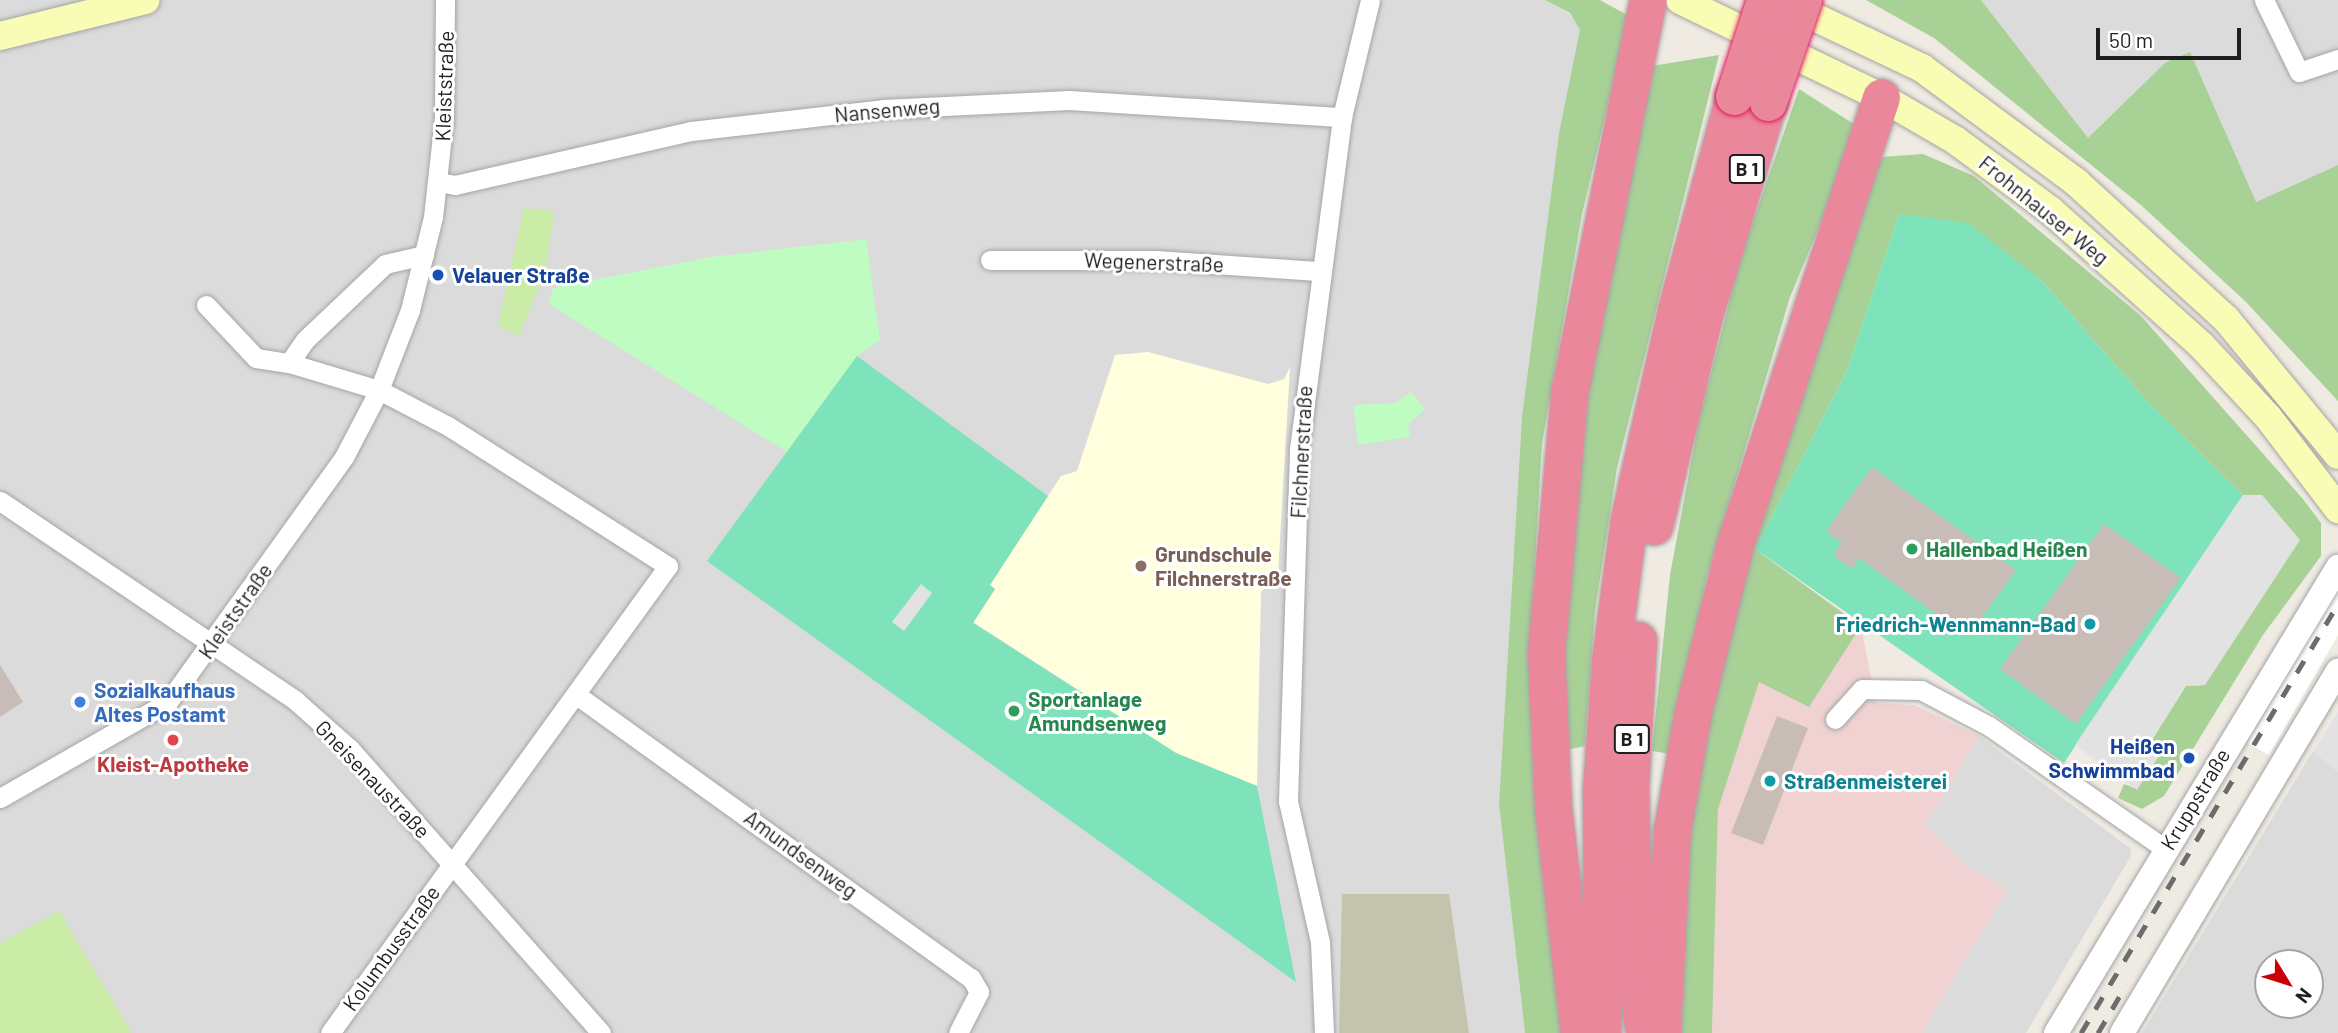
<!DOCTYPE html>
<meta charset="utf-8">
<style>
body{margin:0}
#map{position:relative;width:2338px;height:1033px;overflow:hidden;background:#efebe3;font-family:Barlow,sans-serif}
div>[style]{position:absolute}
[style*='--x']{left:calc(var(--x)*1px);top:calc(var(--y)*1px);width:calc(var(--w)*1px);rotate:calc(var(--a)*1deg)}
.residential>*{inset:0;background:#dcdbdb}
.commercial>*{inset:0;background:#f1d2d2}
.education>*{inset:0;background:#ffd}
.construction>*{inset:0;background:#c4c4ae}
.grass>*{inset:0;background:#caeca7}
.forest>*{inset:0;background:#a8d196}
.park>*{inset:0;background:#befcc2}
.pitch>*{inset:0;background:#7ee2ba}
.parking>*{inset:0;background:#e2e2e2}
.pier>*{inset:0;background:#fff}
.building>*{inset:0;background:#c7bdb6}
.roads{filter:drop-shadow(0 0 2px #a5a5a5) drop-shadow(0 0 2px #a5a5a5)}
.minor>*{height:19px;margin:-9.5px;padding:0 9.5px;transform-origin:9.5px;border-radius:9.5px;background:#fff}
.tertiary>*{height:24px;margin:-12px;padding:0 12px;transform-origin:12px;border-radius:12px;background:#fff}
.secondary>*{height:28px;margin:-14px;padding:0 14px;transform-origin:14px;border-radius:14px;background:#f9fcb5}
.motorway>*{height:37px;margin:-18.5px;padding:0 18.5px;transform-origin:18.5px;border-radius:18.5px;background:#ea879b}
.rail>*{height:5px;margin-top:-2.5px;transform-origin:0;background:repeating-linear-gradient(90deg,#6c6c6c 0 14px,transparent 0 28px)}
.bridges{filter:drop-shadow(0 0 2px #e11c62) drop-shadow(0 0 2px #e11c62)}
.motorway-bridge>*{height:37px;margin:-18.5px;padding:0 18.5px;transform-origin:18.5px;border-radius:18.5px;background:#ea879b}
.dots>*{width:19px;height:19px;translate:-50% -50%;box-sizing:border-box;border:4px solid #fff;border-radius:50%}
span{translate:-50% -50%;white-space:nowrap;text-align:center;line-height:1.15;-webkit-text-stroke:6px #fff;paint-order:stroke}
.shield-label span{padding:2px 5px;background:#fff;border:2px solid;border-radius:5px;-webkit-text-stroke-width:0}
.shield-label{font-size:19px;color:#1e1e1e;font-weight:700}
.street-label{font-size:21px;color:#1e1e1e}
.transit-label{font-size:21px;color:#164399;font-weight:700}
.left{translate:0 -50%;text-align:left}
.right{translate:-100% -50%;text-align:right}
.leisure-label{font-size:21px;color:#27864d;font-weight:700}
.education-label{font-size:21px;color:#785e54;font-weight:700}
.culture-label{font-size:21px;color:#0d838f;font-weight:700}
.shop-label{font-size:21px;color:#366cbe;font-weight:700}
.health-label{font-size:21px;color:#be3a42;font-weight:700}
.north{position:absolute;left:2254px;top:949px;width:70px;height:70px;box-sizing:border-box;background:#fff;border:2px solid #a5a5a5;border-radius:50%;rotate:128deg;font-size:19px;font-weight:700;line-height:28px;text-align:center;color:#1e1e1e}
.north::after{content:'';display:block;margin:auto;width:24px;height:32px;background:#cc0003;clip-path:polygon(50% 0,100% 100%,50% 72%,0 100%)}
.scale{position:absolute;left:2096px;top:28px;width:145px;height:32px;box-sizing:border-box;border:4px solid #1e1e1e;border-top:0;padding-left:9px;font-size:21px;line-height:24px;white-space:nowrap;color:#1e1e1e;-webkit-text-stroke:5px #fff;paint-order:stroke}
</style>
<div id="map">
<div class="residential">
<div style="clip-path:polygon(0 0,1545px 0,1570px 14px,1580px 30px,1577px 62px,1559px 133px,1522px 416px,1499px 804px,1525px 1033px,0 1033px)"></div>
<div style="clip-path:polygon(1981px 0,2338px 0,2338px 165px,2256px 202px,2165px 64px,2088px 139px)"></div>
<div style="clip-path:polygon(1979px 736px,2130px 848px,2131px 856px,2026px 1033px,1921px 1033px,2007px 890px,1965px 864px,1925px 825px)"></div>
<div style="clip-path:polygon(evenodd,2313px 751px,2338px 772px,2338px 1033px,2142px 1033px,2313px 751px,2268px 963px,2310px 963px,2310px 1005px,2268px 1005px,2268px 963px)"></div>
</div>
<div class="commercial">
<div style="clip-path:polygon(1755px 549px,1861px 626px,1876px 703px,1914px 705px,1979px 736px,1925px 825px,1965px 864px,2007px 890px,1921px 1033px,1712px 1033px,1718px 809px)"></div>
</div>
<div class="education">
<div style="clip-path:polygon(1148px 352px,1268px 384px,1284px 379px,1290px 367px,1278px 574px,1261px 592px,1257px 786px,1176px 753px,973px 622px,995px 589px,990px 585px,1061px 476px,1077px 471px,1115px 355px)"></div>
</div>
<div class="construction">
<div style="clip-path:polygon(1342px 894px,1449px 894px,1469px 1033px,1339px 1033px)"></div>
</div>
<div class="grass">
<div style="clip-path:polygon(524px 208px,554px 211px,545px 273px,519px 336px,498px 326px)"></div>
<div style="clip-path:polygon(59px 911px,132px 1033px,0 1033px,0 943px)"></div>
</div>
<div class="forest">
<div style="clip-path:polygon(1545px 0,1600px 0,1629px 16px,1582px 214px,1542px 444px,1529px 661px,1564px 1033px,1525px 1033px,1499px 804px,1522px 416px,1559px 133px,1580px 30px,1570px 13px)"></div>
<div style="clip-path:polygon(1866px 0,1981px 0,2088px 138px,2165px 63px,2190px 52px,2256px 202px,2338px 165px,2338px 401px,2245px 301px,2142px 206px,1934px 38px)"></div>
<div style="clip-path:polygon(1719px 55px,1617px 468px,1595px 611px,1585px 746px,1561px 751px,1555px 668px,1572px 445px,1652px 66px)"></div>
<div style="clip-path:polygon(1799px 89px,1860px 128px,1790px 297px,1706px 580px,1677px 755px,1652px 751px,1670px 575px,1699px 420px,1741px 256px)"></div>
<div style="clip-path:polygon(1923px 154px,1974px 176px,2141px 316px,2303px 499px,2321px 523px,2321px 556px,2263px 635px,2164px 796px,2142px 809px,2118px 798px,2124px 784px,2137px 789px,2163px 748px,2152px 740px,2186px 686px,2205px 685px,2262px 495px,2243px 495px,2146px 400px,2040px 279px,1899px 214px,1846px 373px,1755px 549px,1861px 626px,1809px 707px,1759px 682px,1718px 809px,1712px 1033px,1681px 1033px,1691px 825px,1717px 668px,1740px 580px,1881px 157px)"></div>
</div>
<div class="park">
<div style="clip-path:polygon(866px 239px,880px 340px,857px 356px,787px 452px,549px 304px,553px 288px,711px 257px)"></div>
<div style="clip-path:polygon(1411px 392px,1425px 409px,1408px 425px,1410px 437px,1358px 445px,1353px 405px,1396px 403px)"></div>
</div>
<div class="pitch">
<div style="clip-path:polygon(1899px 214px,1968px 223px,2040px 279px,2146px 400px,2243px 495px,2064px 763px,1755px 549px,1846px 373px)"></div>
<div style="clip-path:polygon(857px 356px,1048px 496px,990px 585px,995px 589px,973px 623px,1176px 753px,1257px 786px,1296px 982px,707px 561px)"></div>
</div>
<div class="parking">
<div style="clip-path:polygon(2243px 495px,2262px 495px,2300px 540px,2205px 685px,2185px 686px,2152px 740px,2164px 748px,2137px 790px,2075px 745px)"></div>
<div style="clip-path:polygon(921px 584px,932px 593px,904px 631px,892px 622px)"></div>
<div style="clip-path:polygon(2338px 712px,2338px 772px,2313px 751px)"></div>
</div>
<div class="pier">
<div style="clip-path:polygon(2338px 587px,2338px 635px,2269px 755px,2248px 743px)"></div>
</div>
<div class="building">
<div style="clip-path:polygon(1872px 467px,2016px 570px,1968px 637px,1859px 558px,1852px 569px,1833px 555px,1842px 543px,1826px 531px)"></div>
<div style="clip-path:polygon(2104px 524px,2181px 578px,2076px 724px,2000px 669px)"></div>
<div style="clip-path:polygon(0 665px,23px 702px,0 717px)"></div>
<div style="clip-path:polygon(1777px 716px,1808px 728px,1763px 845px,1731px 833px)"></div>
</div>
<div class="roads">
<div class="minor">
<div style="--x:2264;--y:0;--w:80;--a:64.1"></div>
<div style="--x:2299;--y:72;--w:41;--a:-18.4"></div>
<div style="--x:438;--y:182;--w:17;--a:10"></div>
<div style="--x:455;--y:185;--w:242;--a:-12.9"></div>
<div style="--x:691;--y:131;--w:193;--a:-6.5"></div>
<div style="--x:883;--y:109;--w:186;--a:-2.8"></div>
<div style="--x:1069;--y:100;--w:274;--a:3.6"></div>
<div style="--x:990;--y:260;--w:166;--a:0"></div>
<div style="--x:1156;--y:260;--w:162;--a:3.9"></div>
<div style="--x:206;--y:305;--w:73;--a:46.7"></div>
<div style="--x:256;--y:358;--w:33;--a:9"></div>
<div style="--x:289;--y:363;--w:28;--a:-55"></div>
<div style="--x:305;--y:340;--w:110;--a:-43.5"></div>
<div style="--x:385;--y:264;--w:40;--a:-13"></div>
<div style="--x:289;--y:363;--w:94;--a:16.7"></div>
<div style="--x:379;--y:390;--w:78;--a:27.6"></div>
<div style="--x:448;--y:426;--w:261;--a:32.5"></div>
<div style="--x:668;--y:566;--w:576;--a:125.9"></div>
<div style="--x:0;--y:501;--w:357;--a:34"></div>
<div style="--x:296;--y:701;--w:72;--a:41.6"></div>
<div style="--x:350;--y:749;--w:379;--a:48.5"></div>
<div style="--x:578;--y:696;--w:484;--a:35.7"></div>
<div style="--x:971;--y:978;--w:16;--a:60"></div>
<div style="--x:979;--y:992;--w:46;--a:117.1"></div>
<div style="--x:1835;--y:719;--w:40;--a:-48"></div>
<div style="--x:1862;--y:689;--w:59;--a:1"></div>
<div style="--x:1921;--y:690;--w:77;--a:27.9"></div>
<div style="--x:1989;--y:726;--w:215;--a:34.9"></div>
<div style="--x:0;--y:798;--w:193;--a:-29.7"></div>
<div style="--x:168;--y:702;--w:302;--a:-54.3"></div>
<div style="--x:344;--y:457;--w:76;--a:-62.4"></div>
<div style="--x:379;--y:390;--w:86;--a:-68.8"></div>
<div style="--x:410;--y:310;--w:96;--a:-76.1"></div>
<div style="--x:433;--y:217;--w:101;--a:-83.7"></div>
<div style="--x:444;--y:117;--w:117;--a:-89.5"></div>
<div style="--x:1324;--y:1033;--w:91;--a:-92.5"></div>
<div style="--x:1320;--y:942;--w:145;--a:-102.8"></div>
<div style="--x:1288;--y:801;--w:352;--a:-88.2"></div>
<div style="--x:1299;--y:449;--w:335;--a:-82.6"></div>
<div style="--x:1342;--y:117;--w:120;--a:-76.5"></div>
</div>
<div class="tertiary">
<div style="--x:2056;--y:1033;--w:545;--a:-58.82"></div>
<div style="--x:2122;--y:1033;--w:422;--a:-59.2"></div>
</div>
<div class="secondary">
<div style="--x:1680;--y:0;--w:223;--a:25.8"></div>
<div style="--x:1881;--y:97;--w:86;--a:30.2"></div>
<div style="--x:1955;--y:140;--w:118;--a:36.4"></div>
<div style="--x:2050;--y:210;--w:203;--a:41.8"></div>
<div style="--x:2201;--y:345;--w:98;--a:47.1"></div>
<div style="--x:2268;--y:417;--w:116;--a:52.7"></div>
<div style="--x:1783;--y:2;--w:154;--a:25.4"></div>
<div style="--x:1922;--y:68;--w:192;--a:36.5"></div>
<div style="--x:2076;--y:182;--w:203;--a:42.4"></div>
<div style="--x:2226;--y:319;--w:176;--a:50.5"></div>
<div style="--x:0;--y:36;--w:150;--a:-13.9"></div>
</div>
<div class="motorway">
<div style="--x:1654;--y:526;--w:213;--a:-76.7"></div>
<div style="--x:1703;--y:319;--w:227;--a:-73.3"></div>
<div style="--x:1638;--y:640;--w:149;--a:93.1"></div>
<div style="--x:1630;--y:789;--w:165;--a:88.6"></div>
<div style="--x:1634;--y:954;--w:72;--a:82.8"></div>
<div style="--x:1579;--y:1033;--w:226;--a:-96.6"></div>
<div style="--x:1553;--y:808;--w:155;--a:-92.6"></div>
<div style="--x:1546;--y:653;--w:260;--a:-84.9"></div>
<div style="--x:1569;--y:394;--w:402;--a:-78.7"></div>
<div style="--x:1602;--y:1033;--w:242;--a:-90.2"></div>
<div style="--x:1601;--y:791;--w:130;--a:-86"></div>
<div style="--x:1610;--y:661;--w:143;--a:-82.4"></div>
<div style="--x:1629;--y:519;--w:214;--a:-77.3"></div>
<div style="--x:1676;--y:310;--w:222;--a:-74.8"></div>
<div style="--x:1662;--y:1033;--w:203;--a:-87.2"></div>
<div style="--x:1672;--y:830;--w:120;--a:-79.9"></div>
<div style="--x:1693;--y:712;--w:173;--a:-76"></div>
<div style="--x:1735;--y:544;--w:470;--a:-71.9"></div>
</div>
</div>
<div class="rail">
<div style="--x:2081;--y:1033;--w:500;--a:-59.08"></div>
<div style="--x:2098;--y:1033;--w:56;--a:-59.7"></div>
</div>
<div class="bridges">
<div class="motorway-bridge">
<div style="--x:1734;--y:96;--w:101;--a:-72.1"></div>
<div style="--x:1768;--y:102;--w:108;--a:-71.1"></div>
</div>
</div>
<div class="dots">
<div style="left:438px;top:275px;background:#1a4fb4"></div>
<div style="left:1912px;top:549px;background:#2e9e5b"></div>
<div style="left:1141px;top:566px;background:#8d6e63"></div>
<div style="left:2090px;top:624px;background:#0f9aa8"></div>
<div style="left:80px;top:702px;background:#3f7fe0"></div>
<div style="left:1014px;top:711px;background:#2e9e5b"></div>
<div style="left:173px;top:740px;background:#e0444e"></div>
<div style="left:2189px;top:758px;background:#1a4fb4"></div>
<div style="left:1770px;top:781px;background:#0f9aa8"></div>
</div>
<div class="shield-label">
<span style="left:1747px;top:169px">B 1</span>
<span style="left:1632px;top:739px">B 1</span>
</div>
<div class="street-label">
<span style="left:444px;top:86px;rotate:-88deg">Kleiststraße</span>
<span style="left:887px;top:110px;rotate:-5deg">Nansenweg</span>
<span style="left:2044px;top:210px;rotate:39deg">Frohnhauser Weg</span>
<span style="left:1154px;top:262px;rotate:2deg">Wegenerstraße</span>
<span style="left:1301px;top:452px;rotate:-87deg">Filchnerstraße</span>
<span style="left:235px;top:611px;rotate:-55deg">Kleiststraße</span>
<span style="left:373px;top:779px;rotate:46deg">Gneisenaustraße</span>
<span style="left:2195px;top:799px;rotate:-59deg">Kruppstraße</span>
<span style="left:801px;top:854px;rotate:36deg">Amundsenweg</span>
<span style="left:391px;top:948px;rotate:-54deg">Kolumbusstraße</span>
</div>
<div class="transit-label">
<span class="left" style="left:452px;top:275px">Velauer Straße</span>
<span class="right" style="left:2175px;top:758px">Heißen<br>Schwimmbad</span>
</div>
<div class="leisure-label">
<span class="left" style="left:1926px;top:549px">Hallenbad Heißen</span>
<span class="left" style="left:1028px;top:711px">Sportanlage<br>Amundsenweg</span>
</div>
<div class="education-label">
<span class="left" style="left:1155px;top:566px">Grundschule<br>Filchnerstraße</span>
</div>
<div class="culture-label">
<span class="right" style="left:2076px;top:624px">Friedrich-Wennmann-Bad</span>
<span class="left" style="left:1784px;top:781px">Straßenmeisterei</span>
</div>
<div class="shop-label">
<span class="left" style="left:94px;top:702px">Sozialkaufhaus<br>Altes Postamt</span>
</div>
<div class="health-label">
<span style="left:173px;top:764px">Kleist-Apotheke</span>
</div>
<div class="north">N</div>
<div class="scale">50 m</div>
</div>
